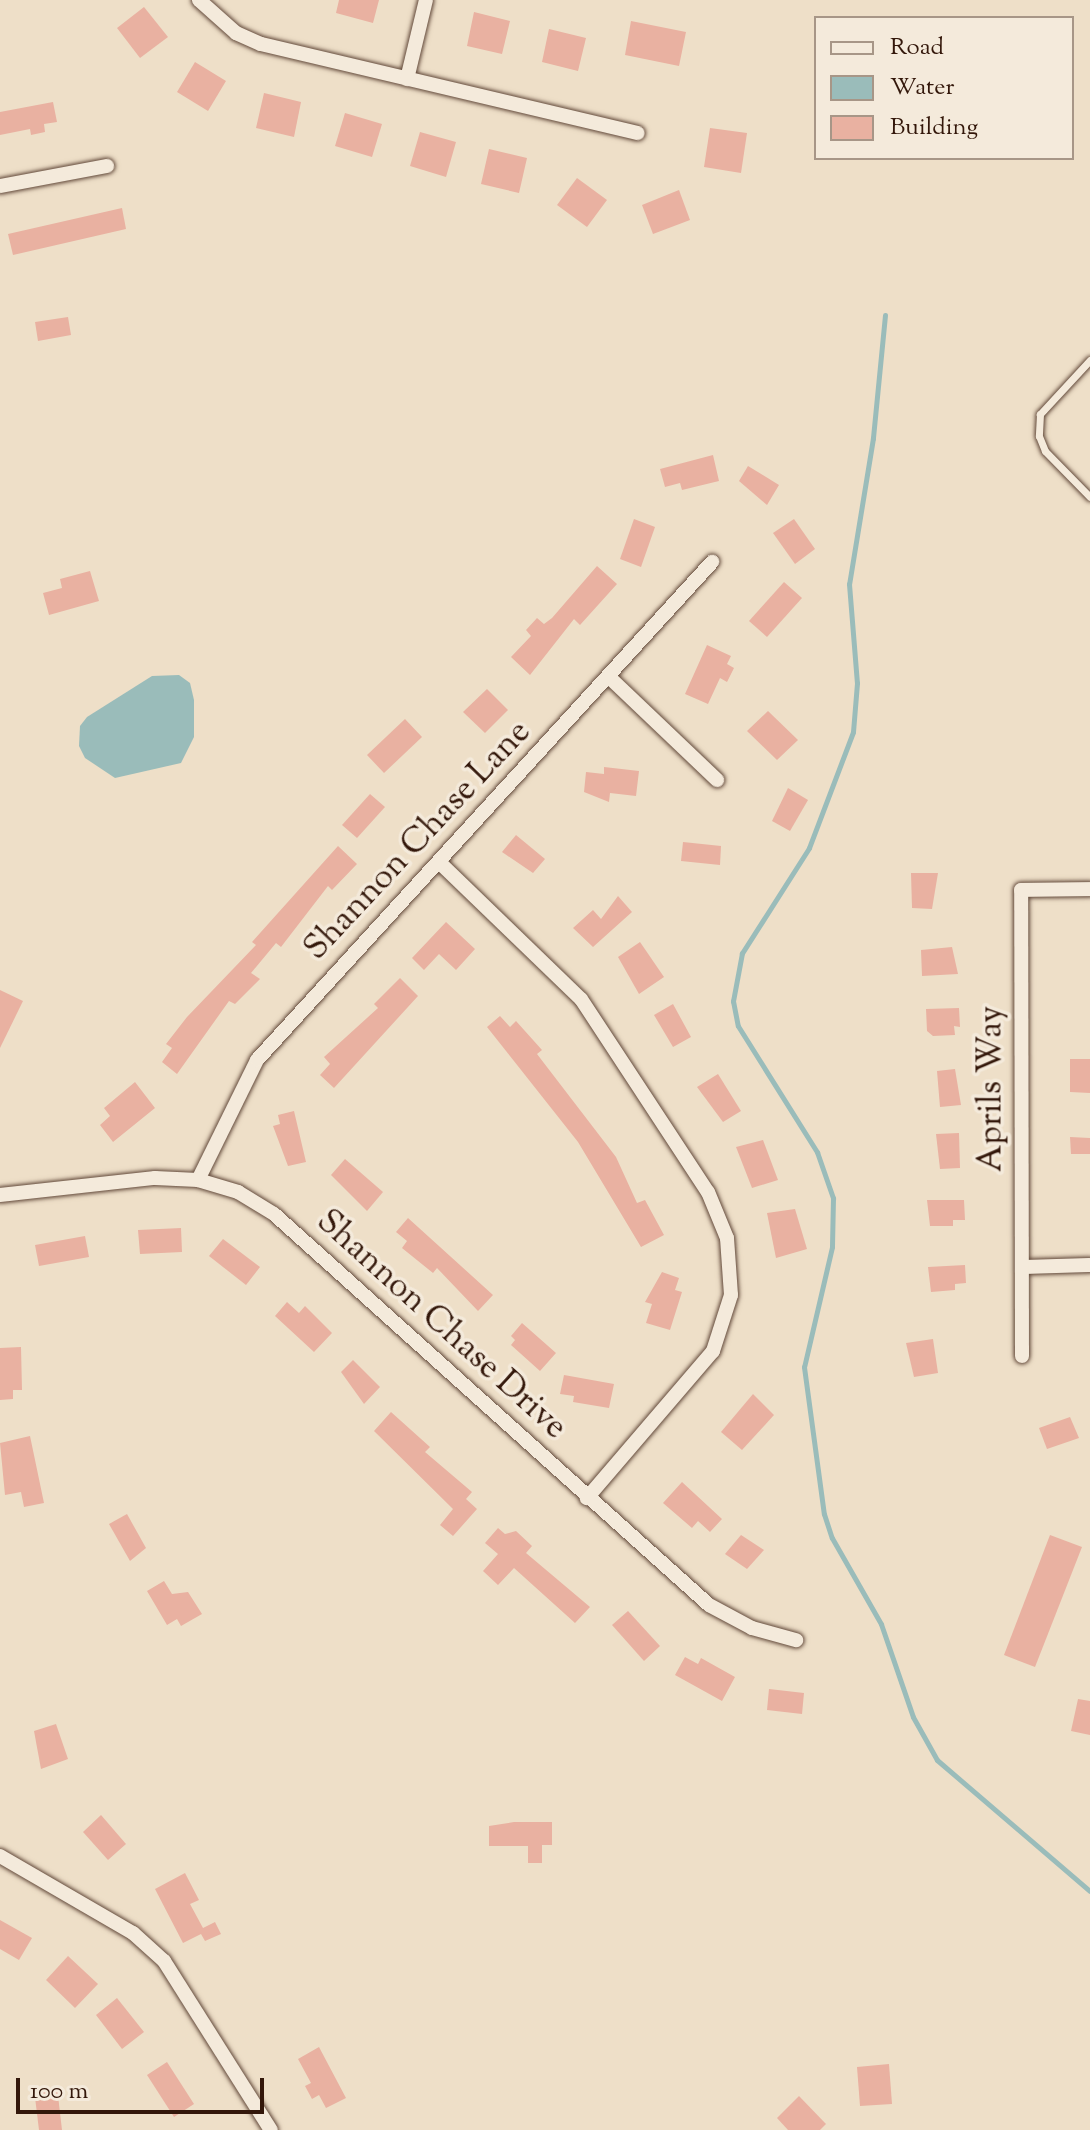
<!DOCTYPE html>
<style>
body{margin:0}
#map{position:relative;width:1090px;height:2130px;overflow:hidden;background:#eedfc8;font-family:"Sorts Mill Goudy",serif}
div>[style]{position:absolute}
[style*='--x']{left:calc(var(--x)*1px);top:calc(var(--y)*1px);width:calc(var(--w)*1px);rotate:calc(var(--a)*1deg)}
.water>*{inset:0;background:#9abcba}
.stream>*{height:5px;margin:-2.5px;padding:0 2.5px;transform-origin:2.5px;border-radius:2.5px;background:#9abcba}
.building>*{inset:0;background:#e9b1a1}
.roads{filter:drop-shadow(0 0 2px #62493a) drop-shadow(0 0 2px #62493a)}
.lane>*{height:7px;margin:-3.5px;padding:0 3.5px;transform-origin:3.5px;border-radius:3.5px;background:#f4eadb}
.street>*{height:14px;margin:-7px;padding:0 7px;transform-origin:7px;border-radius:7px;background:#f4eadb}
span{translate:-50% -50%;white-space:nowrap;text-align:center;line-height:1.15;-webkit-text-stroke:7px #f4eadb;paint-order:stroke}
.street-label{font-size:34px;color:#33170a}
.legend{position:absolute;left:814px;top:16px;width:260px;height:144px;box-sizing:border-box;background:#f4eadb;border:2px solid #a79687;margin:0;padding:10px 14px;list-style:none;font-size:24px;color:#33170a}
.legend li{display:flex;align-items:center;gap:16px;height:40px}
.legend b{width:40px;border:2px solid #a79687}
.scale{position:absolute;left:16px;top:2078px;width:248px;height:36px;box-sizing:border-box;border:4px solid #33170a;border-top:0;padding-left:10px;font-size:24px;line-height:28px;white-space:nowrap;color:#33170a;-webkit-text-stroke:6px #f4eadb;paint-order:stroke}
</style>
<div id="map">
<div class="water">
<div style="clip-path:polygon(179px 675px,190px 683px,194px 700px,194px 737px,181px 763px,115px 778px,85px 758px,79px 746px,80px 726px,87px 717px,152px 676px)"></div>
</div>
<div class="stream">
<div style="--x:885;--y:315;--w:124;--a:95.6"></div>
<div style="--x:873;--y:438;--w:148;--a:99.3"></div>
<div style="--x:849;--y:584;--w:99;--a:85.4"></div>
<div style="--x:857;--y:683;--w:49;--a:94.7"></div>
<div style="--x:853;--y:732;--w:124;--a:110.8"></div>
<div style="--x:809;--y:848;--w:125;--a:122.5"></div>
<div style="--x:742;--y:953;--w:49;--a:100.6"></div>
<div style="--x:733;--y:1001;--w:25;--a:79"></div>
<div style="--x:738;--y:1026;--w:149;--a:57.9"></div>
<div style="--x:817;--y:1152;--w:49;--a:70.8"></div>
<div style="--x:833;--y:1198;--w:49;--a:91.2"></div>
<div style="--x:832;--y:1247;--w:123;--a:103.1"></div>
<div style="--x:804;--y:1367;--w:148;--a:82.3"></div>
<div style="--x:824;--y:1514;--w:25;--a:72"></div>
<div style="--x:832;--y:1538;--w:99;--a:60.3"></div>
<div style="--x:881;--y:1624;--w:98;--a:71"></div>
<div style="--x:913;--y:1717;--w:49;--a:60.8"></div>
<div style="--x:937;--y:1760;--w:201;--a:40.6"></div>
</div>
<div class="building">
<div style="clip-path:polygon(339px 0,379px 0,373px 23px,336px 13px)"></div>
<div style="clip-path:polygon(144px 7px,168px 37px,140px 58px,117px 28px)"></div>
<div style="clip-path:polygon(474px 12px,510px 21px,502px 54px,467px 46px)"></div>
<div style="clip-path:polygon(631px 21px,686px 32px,679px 66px,625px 55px)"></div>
<div style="clip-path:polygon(549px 29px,586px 38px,578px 71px,542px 62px)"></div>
<div style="clip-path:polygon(195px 62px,226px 81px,208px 111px,177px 92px)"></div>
<div style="clip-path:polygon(264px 93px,301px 102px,294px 137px,256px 128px)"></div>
<div style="clip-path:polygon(53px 102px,57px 122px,44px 124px,45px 132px,31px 135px,30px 129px,0 135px,0 112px)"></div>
<div style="clip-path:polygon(345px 113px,382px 124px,372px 157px,335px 146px)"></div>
<div style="clip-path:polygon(710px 128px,747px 133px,741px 173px,704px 167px)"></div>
<div style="clip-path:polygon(420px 132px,456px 142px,446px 177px,410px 166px)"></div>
<div style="clip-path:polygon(489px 149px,527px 158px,519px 193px,481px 184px)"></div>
<div style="clip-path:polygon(577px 178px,607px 200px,587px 227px,557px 205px)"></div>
<div style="clip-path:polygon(679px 190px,690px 220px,653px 234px,642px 205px)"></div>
<div style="clip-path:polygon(122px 208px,126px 229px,13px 255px,8px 234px)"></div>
<div style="clip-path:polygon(68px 317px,71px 335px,38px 341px,35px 322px)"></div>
<div style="clip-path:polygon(713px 455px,719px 481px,682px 490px,680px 483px,665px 487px,660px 469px)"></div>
<div style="clip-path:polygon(748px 466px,779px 485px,767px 505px,739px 481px)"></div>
<div style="clip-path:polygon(634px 519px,655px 527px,641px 567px,620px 559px)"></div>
<div style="clip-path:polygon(794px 519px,815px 549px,795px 564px,773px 533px)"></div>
<div style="clip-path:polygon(597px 566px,617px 584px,580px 625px,574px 619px,530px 675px,511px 657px,531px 636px,526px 630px,537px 618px,544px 624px,552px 618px)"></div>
<div style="clip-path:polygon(90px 571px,99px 601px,49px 615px,43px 593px,62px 588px,60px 579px)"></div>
<div style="clip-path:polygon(784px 582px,802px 598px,767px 637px,749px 621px)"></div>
<div style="clip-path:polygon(707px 645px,731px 656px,727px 664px,734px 668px,727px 682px,720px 678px,708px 704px,685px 694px)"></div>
<div style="clip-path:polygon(487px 689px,508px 710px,485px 733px,463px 712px)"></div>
<div style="clip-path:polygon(768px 711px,798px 740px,777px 760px,747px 731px)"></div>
<div style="clip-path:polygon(405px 719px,422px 737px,384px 773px,367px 755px)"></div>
<div style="clip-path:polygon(604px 767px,639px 771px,636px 796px,610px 793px,609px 802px,584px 792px,586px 772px,604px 774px)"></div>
<div style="clip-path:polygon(788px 788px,808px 800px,790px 831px,772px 821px)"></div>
<div style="clip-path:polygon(370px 794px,385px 807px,357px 838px,342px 825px)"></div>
<div style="clip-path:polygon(516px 835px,545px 859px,533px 873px,502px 852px)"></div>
<div style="clip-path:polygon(683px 842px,721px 846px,720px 865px,681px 861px)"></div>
<div style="clip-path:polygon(338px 846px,357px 864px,332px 890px,328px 886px,281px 947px,276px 943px,251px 973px,260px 979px,235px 1004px,229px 1001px,177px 1074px,162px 1062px,172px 1048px,166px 1044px,187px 1017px,256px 945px,252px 942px)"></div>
<div style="clip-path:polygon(911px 873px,938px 873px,932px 909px,912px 908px)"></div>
<div style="clip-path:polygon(618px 896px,632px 912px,593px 947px,573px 928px,593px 910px,601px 919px)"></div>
<div style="clip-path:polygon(446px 922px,475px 949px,456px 970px,439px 954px,424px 970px,412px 958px)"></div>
<div style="clip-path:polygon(640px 942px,664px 977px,639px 994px,618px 957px)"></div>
<div style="clip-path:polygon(952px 947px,958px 974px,922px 976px,921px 950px)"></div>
<div style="clip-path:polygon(400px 978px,418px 996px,334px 1088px,320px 1075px,330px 1064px,324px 1057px,378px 1008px,374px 1004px)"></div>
<div style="clip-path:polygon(0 990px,23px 1001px,0 1048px)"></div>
<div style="clip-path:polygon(673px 1004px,691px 1037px,673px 1047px,654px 1015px)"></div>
<div style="clip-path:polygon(959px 1008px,960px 1027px,954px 1026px,955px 1035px,933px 1036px,927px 1031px,926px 1009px)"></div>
<div style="clip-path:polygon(500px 1016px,510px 1027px,516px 1021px,542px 1050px,537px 1054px,616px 1157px,637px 1203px,645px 1200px,664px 1235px,641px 1247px,578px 1142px,487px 1027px)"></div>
<div style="clip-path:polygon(1070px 1059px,1090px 1059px,1090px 1093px,1070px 1092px)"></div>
<div style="clip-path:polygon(955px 1069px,961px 1105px,940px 1107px,937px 1071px)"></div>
<div style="clip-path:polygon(718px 1074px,741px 1111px,723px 1122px,697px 1087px)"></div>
<div style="clip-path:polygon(135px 1082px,155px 1108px,113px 1142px,100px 1125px,110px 1116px,104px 1108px)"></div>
<div style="clip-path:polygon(294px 1111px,306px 1162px,288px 1166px,273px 1126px,280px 1124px,278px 1115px)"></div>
<div style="clip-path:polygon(959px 1133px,960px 1168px,940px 1169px,936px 1134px)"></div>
<div style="clip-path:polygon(1070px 1137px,1090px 1138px,1090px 1154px,1071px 1154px)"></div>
<div style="clip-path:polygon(763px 1140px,778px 1180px,752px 1188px,736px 1147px)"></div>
<div style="clip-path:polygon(345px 1159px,383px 1192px,367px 1211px,331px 1175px)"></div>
<div style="clip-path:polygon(927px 1200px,964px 1200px,965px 1220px,953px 1220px,953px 1226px,930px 1226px)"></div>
<div style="clip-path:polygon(795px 1209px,807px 1249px,776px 1258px,767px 1213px)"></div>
<div style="clip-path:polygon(408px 1218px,493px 1295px,478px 1311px,437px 1268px,433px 1273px,402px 1248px,407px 1241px,396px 1232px)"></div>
<div style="clip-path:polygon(181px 1228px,182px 1252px,140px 1254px,138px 1230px)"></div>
<div style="clip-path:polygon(85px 1236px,89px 1257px,39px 1266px,35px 1245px)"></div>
<div style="clip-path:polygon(223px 1239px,260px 1267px,246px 1285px,209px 1256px)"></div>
<div style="clip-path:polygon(965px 1265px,966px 1283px,955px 1284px,955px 1290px,931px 1292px,928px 1267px)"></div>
<div style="clip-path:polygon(662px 1272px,679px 1278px,675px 1290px,682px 1292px,670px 1330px,646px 1323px,652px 1304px,645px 1302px)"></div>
<div style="clip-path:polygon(287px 1302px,299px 1313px,305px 1306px,332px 1333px,314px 1352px,275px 1316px)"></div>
<div style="clip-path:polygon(522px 1323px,556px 1353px,540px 1371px,511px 1345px,515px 1340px,511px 1336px)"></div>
<div style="clip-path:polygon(933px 1339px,938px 1373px,914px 1377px,906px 1343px)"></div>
<div style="clip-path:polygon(21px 1347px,22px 1390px,13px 1390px,13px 1399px,0 1400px,0 1348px)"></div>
<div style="clip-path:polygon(353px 1360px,380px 1387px,364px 1404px,341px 1372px)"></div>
<div style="clip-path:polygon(564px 1375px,614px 1384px,609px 1408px,573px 1402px,574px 1396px,560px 1394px)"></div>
<div style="clip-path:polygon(753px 1394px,774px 1415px,742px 1450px,721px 1432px)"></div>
<div style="clip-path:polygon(391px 1412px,430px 1447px,425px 1452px,472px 1492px,466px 1499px,477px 1509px,453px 1536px,440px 1525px,453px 1509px,374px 1431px)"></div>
<div style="clip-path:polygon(1070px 1417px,1079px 1438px,1047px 1449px,1039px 1428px)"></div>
<div style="clip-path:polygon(30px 1436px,44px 1503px,24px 1507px,21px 1492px,5px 1495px,0 1443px)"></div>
<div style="clip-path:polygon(682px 1482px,722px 1519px,710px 1532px,698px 1521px,692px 1528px,663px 1503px)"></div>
<div style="clip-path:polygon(127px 1514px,146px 1548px,130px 1561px,109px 1524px)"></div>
<div style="clip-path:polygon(498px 1528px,505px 1534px,516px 1531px,532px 1546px,526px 1553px,590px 1607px,575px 1623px,514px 1568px,498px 1585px,483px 1571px,498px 1554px,485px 1543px)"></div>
<div style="clip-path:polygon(741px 1535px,764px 1550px,747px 1569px,725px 1554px)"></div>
<div style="clip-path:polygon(1050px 1535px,1082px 1547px,1035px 1667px,1004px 1655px)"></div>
<div style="clip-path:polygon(164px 1581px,172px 1594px,188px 1592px,202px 1614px,181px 1626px,177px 1619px,167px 1625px,147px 1591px)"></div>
<div style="clip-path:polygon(628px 1611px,660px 1646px,644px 1661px,612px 1625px)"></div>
<div style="clip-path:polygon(685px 1657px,698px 1664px,701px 1658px,735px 1677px,722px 1701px,675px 1675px)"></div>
<div style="clip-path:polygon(769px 1689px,804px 1693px,802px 1714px,767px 1710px)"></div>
<div style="clip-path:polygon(1078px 1699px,1090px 1701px,1090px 1735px,1071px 1731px)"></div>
<div style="clip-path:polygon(56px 1724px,68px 1759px,41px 1769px,34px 1731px)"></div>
<div style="clip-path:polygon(101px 1815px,126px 1844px,108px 1860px,83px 1832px)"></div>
<div style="clip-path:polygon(514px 1822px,552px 1822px,552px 1845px,542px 1845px,542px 1863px,528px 1863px,528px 1846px,489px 1846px,489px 1826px)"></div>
<div style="clip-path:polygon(185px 1873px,199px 1900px,190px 1904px,203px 1928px,215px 1922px,221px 1934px,205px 1941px,201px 1934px,183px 1943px,155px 1889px)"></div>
<div style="clip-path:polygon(0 1920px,32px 1938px,19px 1960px,0 1949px)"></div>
<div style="clip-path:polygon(68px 1956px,98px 1984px,75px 2008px,46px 1980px)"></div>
<div style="clip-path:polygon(117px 1998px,144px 2032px,122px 2049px,96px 2015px)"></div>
<div style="clip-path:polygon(319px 2047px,346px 2098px,326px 2108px,319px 2095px,312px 2099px,305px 2086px,311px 2083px,298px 2059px)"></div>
<div style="clip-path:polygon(167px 2062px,194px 2104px,174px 2117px,147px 2075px)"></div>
<div style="clip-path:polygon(889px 2064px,892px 2104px,860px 2106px,857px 2067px)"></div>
<div style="clip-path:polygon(57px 2087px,62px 2130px,39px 2130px,34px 2089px)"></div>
<div style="clip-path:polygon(799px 2096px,826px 2124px,820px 2130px,788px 2130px,777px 2118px)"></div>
</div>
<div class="roads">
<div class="lane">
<div style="--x:1090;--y:360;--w:74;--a:132.8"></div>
<div style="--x:1040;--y:414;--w:22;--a:93"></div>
<div style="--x:1039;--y:436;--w:16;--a:68"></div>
<div style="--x:1045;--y:451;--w:64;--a:45.6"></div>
</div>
<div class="street">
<div style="--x:199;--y:0;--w:50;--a:41.7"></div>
<div style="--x:236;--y:33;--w:27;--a:24"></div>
<div style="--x:261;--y:44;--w:387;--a:13.3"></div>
<div style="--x:407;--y:79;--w:81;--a:-76.5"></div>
<div style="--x:0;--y:186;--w:109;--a:-10.6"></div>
<div style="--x:610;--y:678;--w:148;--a:43.6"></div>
<div style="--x:439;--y:862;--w:197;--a:44"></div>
<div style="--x:581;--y:999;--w:231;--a:56.7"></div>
<div style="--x:708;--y:1192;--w:50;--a:67.6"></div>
<div style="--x:727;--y:1238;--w:57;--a:86"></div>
<div style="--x:731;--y:1295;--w:59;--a:107.8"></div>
<div style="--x:713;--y:1351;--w:194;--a:130.6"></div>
<div style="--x:198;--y:1180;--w:134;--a:-63.8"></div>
<div style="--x:257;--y:1060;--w:675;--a:-47.58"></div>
<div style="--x:0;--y:1195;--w:156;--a:-6.3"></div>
<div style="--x:155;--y:1178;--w:43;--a:2.7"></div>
<div style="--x:198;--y:1180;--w:42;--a:16.7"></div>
<div style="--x:238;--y:1192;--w:42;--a:31.4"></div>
<div style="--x:274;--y:1214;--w:585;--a:41.95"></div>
<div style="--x:709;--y:1605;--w:49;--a:28.1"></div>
<div style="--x:752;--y:1628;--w:46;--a:15.3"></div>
<div style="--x:1023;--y:1267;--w:67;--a:-1.7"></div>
<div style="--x:1022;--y:1356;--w:466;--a:-90.1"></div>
<div style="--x:1021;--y:890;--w:69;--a:-0.8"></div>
<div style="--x:0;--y:1856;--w:154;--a:30.1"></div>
<div style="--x:133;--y:1933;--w:42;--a:42.1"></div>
<div style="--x:164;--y:1961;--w:200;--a:57.7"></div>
</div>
</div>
<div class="street-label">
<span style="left:418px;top:841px;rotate:-47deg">Shannon Chase Lane</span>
<span style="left:992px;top:1089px;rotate:-90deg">Aprils Way</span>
<span style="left:441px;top:1325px;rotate:42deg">Shannon Chase Drive</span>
</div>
<ul class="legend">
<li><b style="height:10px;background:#f4eadb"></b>Road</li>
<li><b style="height:22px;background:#9abcba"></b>Water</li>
<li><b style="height:22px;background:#e9b1a1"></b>Building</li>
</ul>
<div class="scale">100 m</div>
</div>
